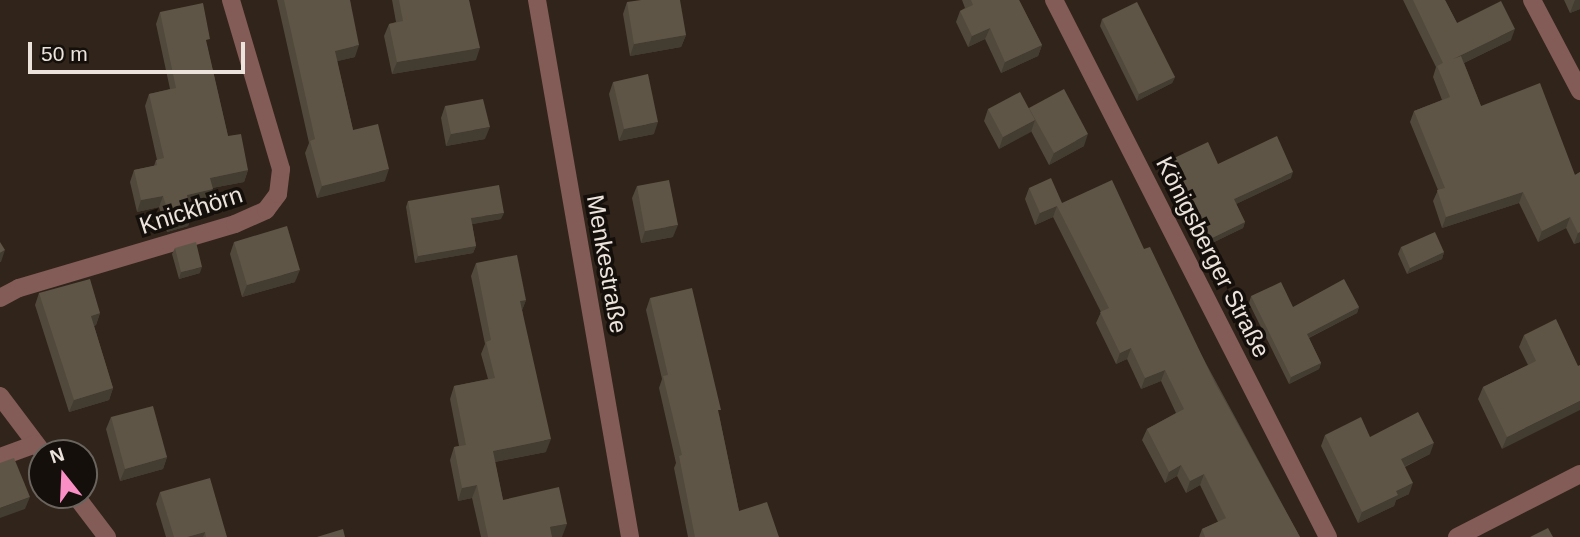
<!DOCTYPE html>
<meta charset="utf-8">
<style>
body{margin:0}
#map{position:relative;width:1580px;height:537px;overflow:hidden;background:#31241a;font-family:Helvetica,sans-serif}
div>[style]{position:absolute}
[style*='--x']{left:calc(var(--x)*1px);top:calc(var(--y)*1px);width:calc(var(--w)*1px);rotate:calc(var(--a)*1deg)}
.minor>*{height:18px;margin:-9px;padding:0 9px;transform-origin:9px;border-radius:9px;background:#835b57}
.wall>*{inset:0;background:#51493c}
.shaded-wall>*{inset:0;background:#423c31}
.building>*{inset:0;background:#5e5546}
span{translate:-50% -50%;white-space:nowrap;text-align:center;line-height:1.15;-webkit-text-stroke:7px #140f0a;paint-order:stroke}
.street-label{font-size:24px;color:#ebe3dc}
.north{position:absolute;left:28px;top:439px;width:70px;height:70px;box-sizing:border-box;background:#140f0a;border:2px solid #6a645e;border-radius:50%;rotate:342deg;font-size:19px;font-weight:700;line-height:28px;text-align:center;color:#ebe3dc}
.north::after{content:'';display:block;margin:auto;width:24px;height:32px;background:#fa8fc6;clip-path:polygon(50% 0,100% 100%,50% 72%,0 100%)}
.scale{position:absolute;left:28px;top:42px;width:217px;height:32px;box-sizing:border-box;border:4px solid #ebe3dc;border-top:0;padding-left:9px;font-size:21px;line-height:24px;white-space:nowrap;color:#ebe3dc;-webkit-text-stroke:5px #140f0a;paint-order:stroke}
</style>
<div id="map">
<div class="minor">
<div style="--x:537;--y:0;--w:545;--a:80.17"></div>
<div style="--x:1054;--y:0;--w:603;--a:62.97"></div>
<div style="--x:1532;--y:0;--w:103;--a:62.2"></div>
<div style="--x:0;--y:298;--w:21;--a:-28"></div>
<div style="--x:19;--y:288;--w:225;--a:-16.5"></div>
<div style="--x:235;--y:224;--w:34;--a:-24"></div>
<div style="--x:266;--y:210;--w:20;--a:-53"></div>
<div style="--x:278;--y:194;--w:25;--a:-83"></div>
<div style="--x:281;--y:169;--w:176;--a:-106.5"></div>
<div style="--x:0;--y:396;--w:71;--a:53"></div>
<div style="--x:0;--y:457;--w:38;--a:-20"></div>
<div style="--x:75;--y:495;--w:53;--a:52.7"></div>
<div style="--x:1457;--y:537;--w:138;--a:-27.1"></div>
</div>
<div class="wall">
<div style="clip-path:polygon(277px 0,350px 0,355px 57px,337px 61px,353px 130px,385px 181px,317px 198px,305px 153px,309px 143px)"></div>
<div style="clip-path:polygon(392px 0,469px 0,476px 60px,392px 74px,384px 36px,389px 24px,396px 22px)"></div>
<div style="clip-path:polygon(962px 0,1019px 0,1042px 45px,1038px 56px,1001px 73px,985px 39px,968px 47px,956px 22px,960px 11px,965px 8px)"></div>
<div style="clip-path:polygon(1403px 0,1445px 0,1457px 23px,1511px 40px,1464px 63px,1481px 106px,1575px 175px,1580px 172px,1580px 242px,1574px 244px,1566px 228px,1538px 242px,1519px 203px,1442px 228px,1433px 201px,1438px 190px,1410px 122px,1414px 111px,1442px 100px,1433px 77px,1436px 67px)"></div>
<div style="clip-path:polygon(1564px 0,1580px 0,1580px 9px,1570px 13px)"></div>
<div style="clip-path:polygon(627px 2px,686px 35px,681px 47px,630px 56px,623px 14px)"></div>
<div style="clip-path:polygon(160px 12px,207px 46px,228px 136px,248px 170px,244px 182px,212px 188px,208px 201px,189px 205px,192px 215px,188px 226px,167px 232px,159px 207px,137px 212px,130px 182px,134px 170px,154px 166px,156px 160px,157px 160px,145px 106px,149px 94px,170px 89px,156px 24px)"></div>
<div style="clip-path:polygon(1102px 19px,1175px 77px,1172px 83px,1137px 101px,1100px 26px)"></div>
<div style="clip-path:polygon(613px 82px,654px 134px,619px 141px,609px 94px)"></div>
<div style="clip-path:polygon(445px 106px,485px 139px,446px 146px,441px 118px)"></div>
<div style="clip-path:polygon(1029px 108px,1084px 146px,1049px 165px,1031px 131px,999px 149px,984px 121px,988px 109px)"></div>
<div style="clip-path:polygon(1172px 159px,1218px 164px,1291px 178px,1236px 204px,1245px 222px,1243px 228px,1208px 245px,1170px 165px)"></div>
<div style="clip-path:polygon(637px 186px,673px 237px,641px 243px,632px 198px)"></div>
<div style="clip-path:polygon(1029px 188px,1062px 203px,1144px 249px,1300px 537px,1199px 537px,1202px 529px,1218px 522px,1200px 485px,1186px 493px,1177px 476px,1165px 483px,1142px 440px,1147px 429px,1176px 413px,1161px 381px,1141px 389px,1127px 359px,1116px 364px,1096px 323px,1101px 312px,1053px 217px,1035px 225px,1025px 199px)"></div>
<div style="clip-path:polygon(408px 201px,501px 219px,472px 224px,476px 246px,473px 253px,415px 263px,406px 207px)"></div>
<div style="clip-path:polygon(234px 242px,295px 282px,242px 297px,230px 254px)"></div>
<div style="clip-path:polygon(1401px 247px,1444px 252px,1442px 259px,1407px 274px,1398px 254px)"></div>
<div style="clip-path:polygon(175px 248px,200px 273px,179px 279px,172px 254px)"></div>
<div style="clip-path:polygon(476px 263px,526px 300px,522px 310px,546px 452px,495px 462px,503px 500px,562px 537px,481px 537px,472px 498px,458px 501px,450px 460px,454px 447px,459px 446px,450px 399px,454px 386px,488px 379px,481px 354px,485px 344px,471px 276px)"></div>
<div style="clip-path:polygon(39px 293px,100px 313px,96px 325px,94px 326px,113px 388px,109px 400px,69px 412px,35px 305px)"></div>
<div style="clip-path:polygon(1251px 296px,1293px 307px,1359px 307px,1357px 313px,1309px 338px,1321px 363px,1319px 369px,1289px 384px,1249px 303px)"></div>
<div style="clip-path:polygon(650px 298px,719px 415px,739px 511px,779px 537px,688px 537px,674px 468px,676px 463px,659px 388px,662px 379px,646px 310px)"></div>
<div style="clip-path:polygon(1524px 335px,1578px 366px,1502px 449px,1478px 399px,1483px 387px,1528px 365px,1519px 347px)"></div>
<div style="clip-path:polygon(111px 417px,167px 457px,163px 469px,120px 481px,106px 429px)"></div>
<div style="clip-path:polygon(1325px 435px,1370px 437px,1430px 454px,1405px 467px,1409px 494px,1396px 500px,1394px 506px,1358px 523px,1321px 446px)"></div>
<div style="clip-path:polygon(160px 492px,227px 537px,166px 537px,156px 504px)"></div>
</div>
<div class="shaded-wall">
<div style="clip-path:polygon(1575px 0,1580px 0,1580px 9px,1570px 13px)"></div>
<div style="clip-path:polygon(990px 28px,985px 39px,968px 47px,972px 36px)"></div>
<div style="clip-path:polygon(1515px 29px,1511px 40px,1449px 70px,1453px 59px)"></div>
<div style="clip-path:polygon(686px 35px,681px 47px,630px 56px,634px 44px)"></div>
<div style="clip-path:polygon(359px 45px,355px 57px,330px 63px,335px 51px)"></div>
<div style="clip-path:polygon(1042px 45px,1038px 56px,1001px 73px,1005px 62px)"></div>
<div style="clip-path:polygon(480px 48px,476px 60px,392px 74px,397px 62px)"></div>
<div style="clip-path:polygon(1175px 77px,1172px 83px,1137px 101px,1139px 94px)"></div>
<div style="clip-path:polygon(1035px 120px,1031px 132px,999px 149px,1003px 137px)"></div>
<div style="clip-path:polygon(658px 122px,654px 134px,619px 141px,624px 129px)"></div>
<div style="clip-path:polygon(490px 127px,485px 139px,446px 146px,451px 134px)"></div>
<div style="clip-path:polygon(1088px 134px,1084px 146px,1049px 165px,1054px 153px)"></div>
<div style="clip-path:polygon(389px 169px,385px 181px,317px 198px,322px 186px)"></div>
<div style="clip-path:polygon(248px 170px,244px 182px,206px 189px,210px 178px)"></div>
<div style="clip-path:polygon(1293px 172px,1291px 178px,1232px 206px,1234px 199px)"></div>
<div style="clip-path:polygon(213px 189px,208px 201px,182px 206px,187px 195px)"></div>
<div style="clip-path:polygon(1523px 192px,1519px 203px,1442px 228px,1446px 217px)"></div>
<div style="clip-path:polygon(163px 196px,159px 207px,137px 212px,141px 200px)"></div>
<div style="clip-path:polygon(1057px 206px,1053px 217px,1035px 225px,1040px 213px)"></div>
<div style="clip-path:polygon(504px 213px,501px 219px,468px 225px,471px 218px)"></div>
<div style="clip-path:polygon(192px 215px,188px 226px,167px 232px,171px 221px)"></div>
<div style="clip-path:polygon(1570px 217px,1566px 228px,1538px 242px,1542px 231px)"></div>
<div style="clip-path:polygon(1245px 222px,1243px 228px,1208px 245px,1210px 239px)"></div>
<div style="clip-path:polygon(678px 225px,673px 237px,641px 243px,645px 231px)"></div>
<div style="clip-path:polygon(1580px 232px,1580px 242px,1574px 244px,1578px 233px)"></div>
<div style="clip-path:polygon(476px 246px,473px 253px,415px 263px,418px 256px)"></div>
<div style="clip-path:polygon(5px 250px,1px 262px,0 262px,0 253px)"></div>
<div style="clip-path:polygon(1444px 252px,1442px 259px,1407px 274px,1410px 268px)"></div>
<div style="clip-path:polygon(202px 267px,200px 273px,179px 279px,181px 272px)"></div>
<div style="clip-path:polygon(300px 270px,295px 282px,242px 297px,247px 285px)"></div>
<div style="clip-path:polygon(526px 300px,521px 313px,520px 301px)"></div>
<div style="clip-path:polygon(1359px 307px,1357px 313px,1304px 340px,1307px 334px)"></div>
<div style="clip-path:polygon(100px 313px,96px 325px,87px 328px,91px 316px)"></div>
<div style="clip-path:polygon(1131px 348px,1127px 359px,1116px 364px,1120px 353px)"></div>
<div style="clip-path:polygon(1321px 363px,1319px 369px,1289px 384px,1291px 377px)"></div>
<div style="clip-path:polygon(1165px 370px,1161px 381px,1141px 389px,1145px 378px)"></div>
<div style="clip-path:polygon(113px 388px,109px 400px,69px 412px,74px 400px)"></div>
<div style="clip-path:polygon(1580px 401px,1580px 410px,1502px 449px,1507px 437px)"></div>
<div style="clip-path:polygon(551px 439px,546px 452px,488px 463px,493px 451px)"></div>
<div style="clip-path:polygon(1434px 443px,1430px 454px,1397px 470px,1401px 459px)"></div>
<div style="clip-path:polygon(167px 457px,163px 469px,120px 481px,125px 469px)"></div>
<div style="clip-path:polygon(1181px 465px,1177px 476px,1165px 483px,1169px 472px)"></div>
<div style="clip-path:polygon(1204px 474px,1200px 485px,1186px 493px,1190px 481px)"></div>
<div style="clip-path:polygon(1413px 483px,1409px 494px,1396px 500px,1394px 506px,1358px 523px,1362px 512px,1396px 491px)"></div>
<div style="clip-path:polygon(477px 485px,472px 498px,458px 501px,462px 488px)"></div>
<div style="clip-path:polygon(30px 497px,25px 509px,0 518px,0 508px)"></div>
<div style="clip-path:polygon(567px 524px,562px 537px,547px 537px,550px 527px)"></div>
<div style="clip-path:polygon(205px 532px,203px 537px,187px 537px)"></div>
</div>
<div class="building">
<div style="clip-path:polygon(284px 0,350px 0,359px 45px,335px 51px,353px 130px,378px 124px,389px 169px,322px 186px,310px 141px,315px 139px)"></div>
<div style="clip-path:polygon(399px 0,469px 0,480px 48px,397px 62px,389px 24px,403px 21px)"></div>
<div style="clip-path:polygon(641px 0,680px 0,686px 35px,634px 44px,627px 2px)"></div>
<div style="clip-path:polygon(971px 0,1019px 0,1042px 45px,1005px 62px,990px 28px,972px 36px,960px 11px,973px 5px)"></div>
<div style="clip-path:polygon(1413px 0,1445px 0,1457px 23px,1501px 1px,1515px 29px,1453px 59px,1461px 56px,1481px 106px,1540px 83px,1575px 175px,1580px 172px,1580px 232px,1578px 233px,1570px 217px,1542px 231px,1523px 192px,1446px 217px,1437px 190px,1445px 188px,1414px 111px,1450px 97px,1437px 66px,1443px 63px)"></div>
<div style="clip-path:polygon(1137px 2px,1175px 77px,1139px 94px,1102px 19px)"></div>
<div style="clip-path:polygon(203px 3px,210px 39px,206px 40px,228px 136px,241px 134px,248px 170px,210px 178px,213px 189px,187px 195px,192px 215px,171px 221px,163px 196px,141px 200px,134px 170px,157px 165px,156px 160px,164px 158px,149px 94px,176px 88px,160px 12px)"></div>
<div style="clip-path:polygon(648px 74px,658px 122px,624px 129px,613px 82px)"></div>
<div style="clip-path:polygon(1064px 89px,1088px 134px,1054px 153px,1029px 108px)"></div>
<div style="clip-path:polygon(1020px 92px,1035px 120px,1003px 137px,988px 109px)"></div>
<div style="clip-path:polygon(483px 99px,490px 127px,451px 134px,445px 106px)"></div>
<div style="clip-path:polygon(1277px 136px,1293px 172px,1234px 199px,1245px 222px,1210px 239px,1172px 159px,1208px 142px,1218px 164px)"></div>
<div style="clip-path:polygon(1051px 178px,1062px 203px,1112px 180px,1144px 249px,1150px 247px,1215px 383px,1300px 537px,1205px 537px,1202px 529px,1226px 518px,1204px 474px,1190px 481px,1181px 465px,1169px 472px,1147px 429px,1184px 409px,1165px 370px,1145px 378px,1131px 348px,1120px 353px,1100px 312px,1109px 308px,1057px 206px,1040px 213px,1029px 188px)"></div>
<div style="clip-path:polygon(669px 180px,678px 225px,645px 231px,637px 186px)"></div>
<div style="clip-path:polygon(499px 185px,504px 213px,471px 218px,476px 246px,418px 256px,408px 201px)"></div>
<div style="clip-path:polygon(287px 226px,300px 270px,247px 285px,234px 242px)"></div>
<div style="clip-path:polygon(1435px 232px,1444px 252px,1410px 268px,1401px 247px)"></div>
<div style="clip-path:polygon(0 242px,5px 250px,0 253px)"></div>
<div style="clip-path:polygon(196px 242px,202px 267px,181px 272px,175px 248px)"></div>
<div style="clip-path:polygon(517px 255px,526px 300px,520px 301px,551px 439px,493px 451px,503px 500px,559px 487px,567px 524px,550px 527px,552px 537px,488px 537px,477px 485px,462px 488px,454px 447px,466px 445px,454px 386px,495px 378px,486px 342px,491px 340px,476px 263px)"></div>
<div style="clip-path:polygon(90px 279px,100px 313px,91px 316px,113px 388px,74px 400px,39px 293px)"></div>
<div style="clip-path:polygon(1344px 279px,1359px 307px,1307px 334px,1321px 363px,1291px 377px,1251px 296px,1281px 282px,1293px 307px)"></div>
<div style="clip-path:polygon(692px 288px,721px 410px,718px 410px,739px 511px,767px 502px,779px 537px,695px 537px,679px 456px,682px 455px,663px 376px,668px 375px,650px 298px)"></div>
<div style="clip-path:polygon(1556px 319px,1578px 366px,1580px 365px,1580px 401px,1507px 437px,1483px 387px,1536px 361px,1524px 335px)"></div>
<div style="clip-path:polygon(153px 406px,167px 457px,125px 469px,111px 417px)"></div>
<div style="clip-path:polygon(1418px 412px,1434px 443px,1401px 459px,1413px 483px,1396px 491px,1398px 495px,1362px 512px,1325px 435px,1361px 417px,1370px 437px)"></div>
<div style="clip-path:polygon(14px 458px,30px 497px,0 508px,0 463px)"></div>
<div style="clip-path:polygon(210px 478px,227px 537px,206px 537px,205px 532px,187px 537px,174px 537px,160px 492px)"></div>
<div style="clip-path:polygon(1548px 528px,1553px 537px,1530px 537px)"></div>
<div style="clip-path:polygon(343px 529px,345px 537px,317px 537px)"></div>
</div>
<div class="street-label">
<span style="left:191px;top:210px;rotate:-18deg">Knickhörn</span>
<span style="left:1213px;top:257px;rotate:63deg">Königsberger Straße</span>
<span style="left:607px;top:264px;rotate:80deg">Menkestraße</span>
</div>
<div class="north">N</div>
<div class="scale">50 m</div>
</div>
